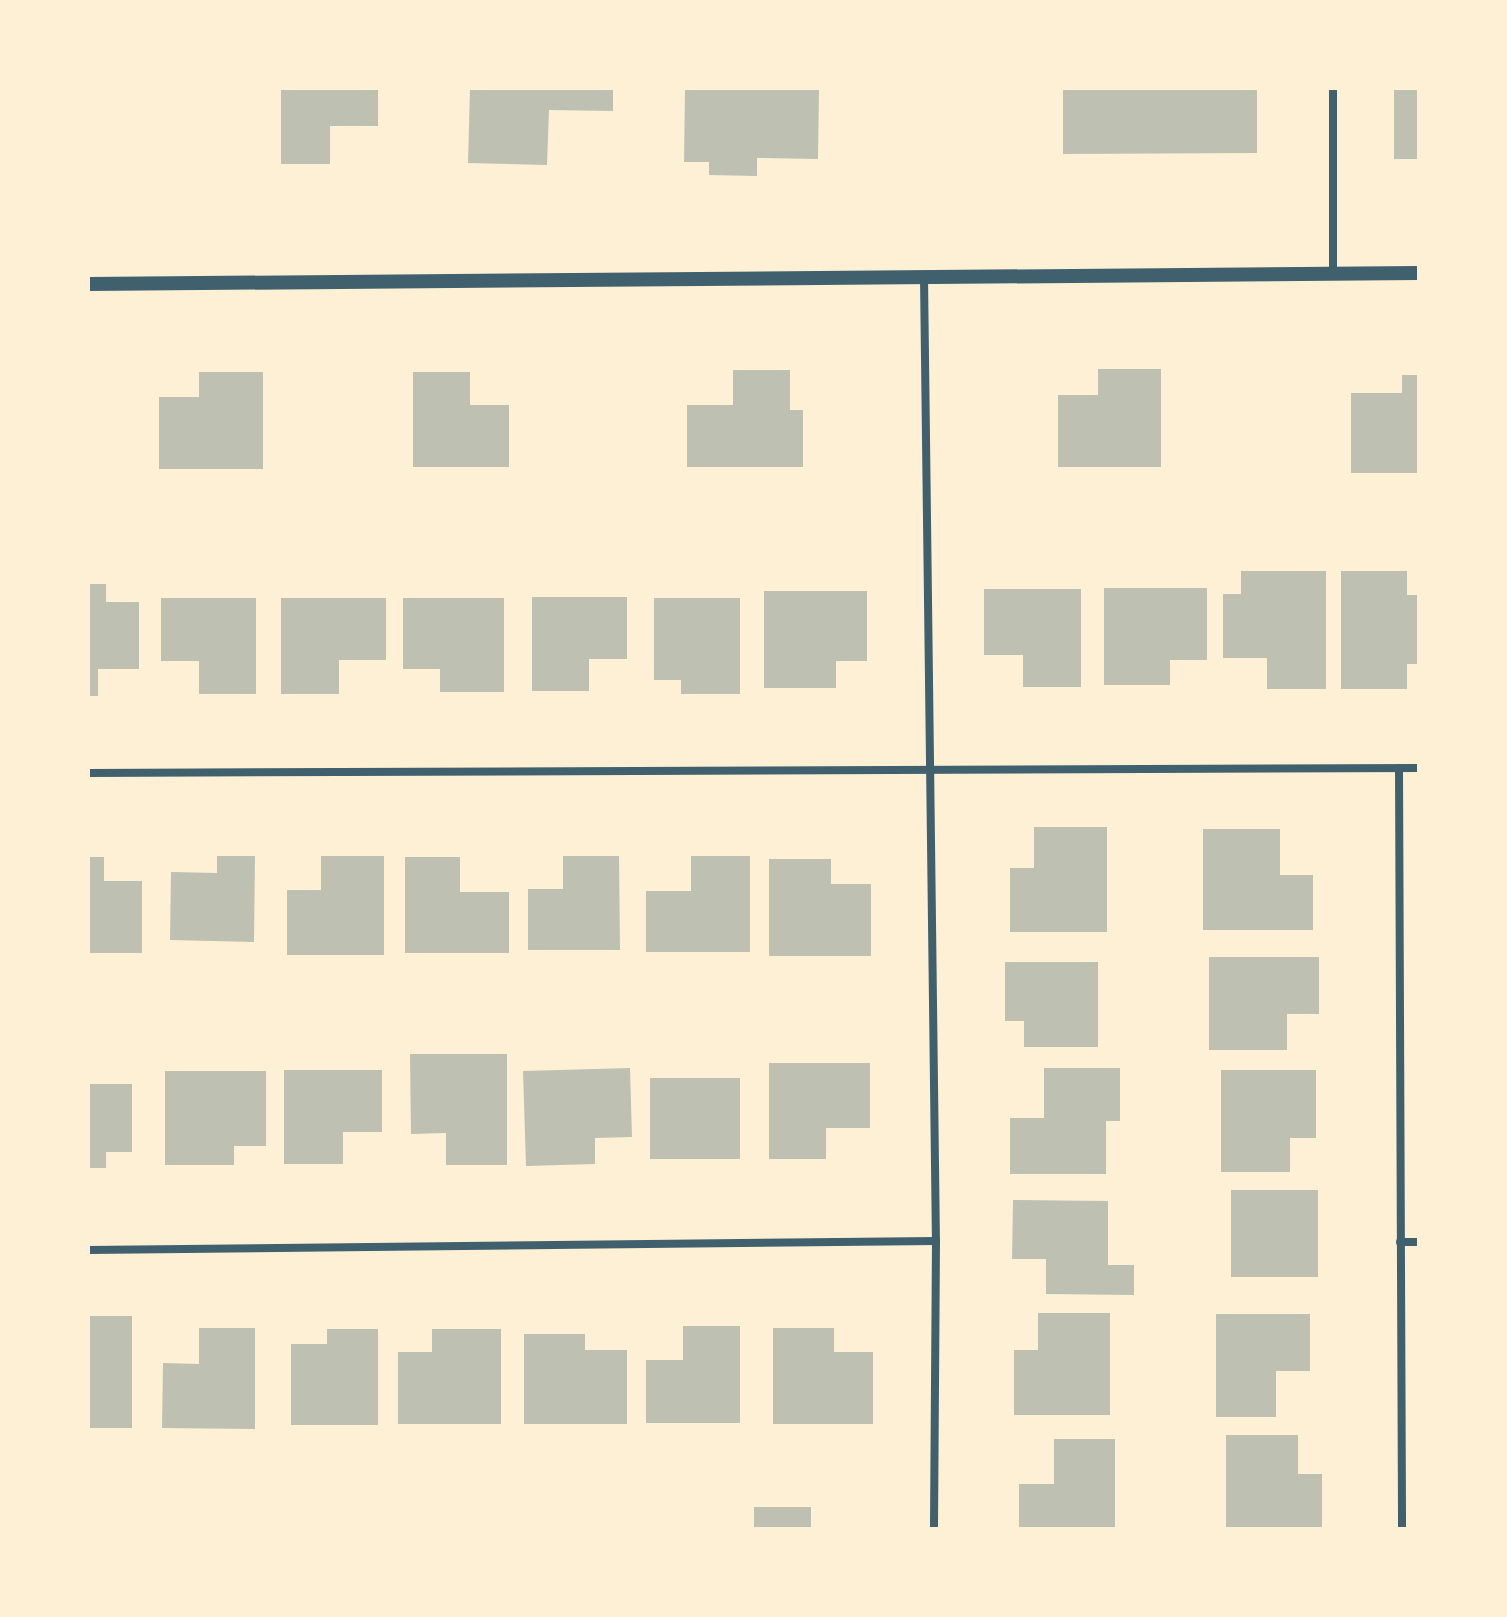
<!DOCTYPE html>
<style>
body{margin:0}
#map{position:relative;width:1507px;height:1617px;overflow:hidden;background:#fdf0d5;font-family:"Space Grotesk",sans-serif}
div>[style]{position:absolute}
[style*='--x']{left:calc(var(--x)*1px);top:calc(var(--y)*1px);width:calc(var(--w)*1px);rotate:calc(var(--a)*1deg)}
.building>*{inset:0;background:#bec0b2}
.minor>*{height:8px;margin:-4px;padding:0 4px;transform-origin:4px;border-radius:4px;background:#3f606c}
.tertiary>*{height:14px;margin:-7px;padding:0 7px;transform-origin:7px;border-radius:7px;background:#3f606c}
span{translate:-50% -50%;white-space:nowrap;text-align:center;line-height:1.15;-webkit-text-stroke:6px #fdf0d5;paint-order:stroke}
.frame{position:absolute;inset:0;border:90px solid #fdf0d5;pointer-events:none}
</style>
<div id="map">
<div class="building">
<div style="clip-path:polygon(281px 88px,378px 88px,378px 126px,330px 126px,330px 164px,281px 164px)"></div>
<div style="clip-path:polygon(470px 88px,613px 88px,613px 111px,549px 110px,547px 165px,468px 163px)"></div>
<div style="clip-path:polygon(685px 88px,819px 88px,818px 159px,757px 158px,757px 176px,709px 175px,709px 162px,684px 162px)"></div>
<div style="clip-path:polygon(1063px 88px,1257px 88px,1257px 153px,1063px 154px)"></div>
<div style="clip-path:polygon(1394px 88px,1419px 88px,1419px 159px,1394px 159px)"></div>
<div style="clip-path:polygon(1098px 369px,1161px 369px,1161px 467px,1058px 467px,1058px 395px,1098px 395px)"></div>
<div style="clip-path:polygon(733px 370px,790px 370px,790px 410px,803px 410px,803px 467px,687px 467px,687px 405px,733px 405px)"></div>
<div style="clip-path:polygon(199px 372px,263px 372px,263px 469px,159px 469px,159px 397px,199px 397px)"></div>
<div style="clip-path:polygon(413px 372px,470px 372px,470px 405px,509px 405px,509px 467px,413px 467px)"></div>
<div style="clip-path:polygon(1402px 375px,1419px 375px,1419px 473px,1351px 473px,1351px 393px,1402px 393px)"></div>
<div style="clip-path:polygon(1241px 571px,1326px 571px,1326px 689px,1267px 689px,1267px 658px,1223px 658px,1223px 594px,1241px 594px)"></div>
<div style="clip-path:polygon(1341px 571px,1407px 571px,1407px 595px,1419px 595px,1419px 664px,1407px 664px,1407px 689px,1341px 689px)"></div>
<div style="clip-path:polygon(88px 584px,106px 584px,106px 602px,139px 602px,139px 669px,98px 669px,98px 696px,88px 696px)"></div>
<div style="clip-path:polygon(1104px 588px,1207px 588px,1207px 660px,1170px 660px,1170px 685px,1104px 685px)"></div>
<div style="clip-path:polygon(984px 589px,1081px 589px,1081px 687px,1023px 687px,1023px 655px,984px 655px)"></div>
<div style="clip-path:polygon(764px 591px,867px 591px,867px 661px,836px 661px,836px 688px,764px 688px)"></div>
<div style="clip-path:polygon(532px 597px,627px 597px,627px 659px,589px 659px,589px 691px,532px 691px)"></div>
<div style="clip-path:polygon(161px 598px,256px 598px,256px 694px,199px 694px,199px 661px,161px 661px)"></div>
<div style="clip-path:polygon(281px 598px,386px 598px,386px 660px,339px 660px,339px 694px,281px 694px)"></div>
<div style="clip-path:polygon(403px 598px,504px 598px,504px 692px,440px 692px,440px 669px,403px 669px)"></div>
<div style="clip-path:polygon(654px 598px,740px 598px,740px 694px,681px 694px,681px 680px,654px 680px)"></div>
<div style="clip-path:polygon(1034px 827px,1107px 827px,1107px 932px,1010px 932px,1010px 868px,1034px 868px)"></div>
<div style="clip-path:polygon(1203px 829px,1280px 829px,1280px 875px,1313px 875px,1313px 930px,1203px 930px)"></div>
<div style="clip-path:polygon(217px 856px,255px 856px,254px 942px,170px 940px,171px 872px,217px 873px)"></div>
<div style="clip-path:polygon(321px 856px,384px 856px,384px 955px,287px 955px,287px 890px,321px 890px)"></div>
<div style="clip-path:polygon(563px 856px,619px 856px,620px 950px,528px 950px,528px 889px,563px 889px)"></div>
<div style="clip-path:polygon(691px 856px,750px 856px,750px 952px,646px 952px,646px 891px,691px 891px)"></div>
<div style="clip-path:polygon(88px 857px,104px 857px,104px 881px,142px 881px,142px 953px,88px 953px)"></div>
<div style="clip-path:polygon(405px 857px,460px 857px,460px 892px,509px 892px,509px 953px,405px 953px)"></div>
<div style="clip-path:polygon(769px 859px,831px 859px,831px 884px,871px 884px,871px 956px,769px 956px)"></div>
<div style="clip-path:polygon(1209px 957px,1319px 957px,1319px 1014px,1287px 1014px,1287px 1050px,1209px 1050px)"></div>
<div style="clip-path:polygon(1005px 962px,1098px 962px,1098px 1047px,1024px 1047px,1024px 1021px,1005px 1021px)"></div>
<div style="clip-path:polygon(410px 1054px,507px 1054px,507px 1165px,446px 1165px,446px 1133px,411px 1134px)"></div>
<div style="clip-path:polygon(769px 1063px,870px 1063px,870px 1128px,826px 1128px,826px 1159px,769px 1159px)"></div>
<div style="clip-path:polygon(630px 1068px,632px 1137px,595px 1138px,595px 1164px,526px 1166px,523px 1071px)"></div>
<div style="clip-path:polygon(1044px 1068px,1120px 1068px,1120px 1121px,1106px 1121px,1106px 1174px,1010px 1174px,1010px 1118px,1044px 1118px)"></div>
<div style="clip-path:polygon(284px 1070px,382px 1070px,382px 1132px,343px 1132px,343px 1164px,284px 1164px)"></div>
<div style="clip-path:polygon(1221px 1070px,1316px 1070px,1316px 1138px,1290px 1138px,1290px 1172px,1221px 1172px)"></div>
<div style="clip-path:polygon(165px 1071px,266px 1071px,266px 1146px,234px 1146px,234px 1165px,165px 1165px)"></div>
<div style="clip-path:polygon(650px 1078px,740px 1078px,740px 1159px,650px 1159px)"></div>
<div style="clip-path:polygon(88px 1084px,132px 1084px,132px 1152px,106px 1152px,106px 1168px,88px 1168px)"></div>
<div style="clip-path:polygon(1231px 1190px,1318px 1190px,1318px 1277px,1231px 1277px)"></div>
<div style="clip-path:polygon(1013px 1200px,1108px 1201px,1108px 1265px,1134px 1265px,1134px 1295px,1046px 1294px,1046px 1259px,1012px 1259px)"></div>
<div style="clip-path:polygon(1038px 1313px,1110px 1313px,1110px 1415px,1014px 1415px,1014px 1350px,1038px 1350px)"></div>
<div style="clip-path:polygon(1216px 1314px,1310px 1314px,1310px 1371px,1276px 1371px,1276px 1417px,1216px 1417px)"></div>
<div style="clip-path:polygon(88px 1316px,132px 1316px,132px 1428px,88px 1428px)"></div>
<div style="clip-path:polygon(683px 1326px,740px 1326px,740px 1423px,646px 1423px,646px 1360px,683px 1360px)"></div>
<div style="clip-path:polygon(199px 1328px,255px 1328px,255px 1429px,162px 1428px,163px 1363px,199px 1364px)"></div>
<div style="clip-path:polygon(773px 1328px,834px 1328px,834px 1352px,873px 1352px,873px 1424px,773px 1424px)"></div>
<div style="clip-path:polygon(327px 1329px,378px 1329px,378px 1425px,291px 1425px,291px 1344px,327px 1344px)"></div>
<div style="clip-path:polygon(432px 1329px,501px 1329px,501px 1424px,398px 1424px,398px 1352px,432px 1352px)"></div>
<div style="clip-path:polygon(524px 1334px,585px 1334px,585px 1350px,627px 1350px,627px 1424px,524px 1424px)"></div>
<div style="clip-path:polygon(1226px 1435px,1298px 1435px,1298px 1474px,1322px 1474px,1322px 1529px,1226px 1529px)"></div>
<div style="clip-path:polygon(1054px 1439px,1115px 1439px,1115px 1529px,1019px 1529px,1019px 1484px,1054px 1484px)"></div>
<div style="clip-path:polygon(754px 1507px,811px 1507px,811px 1529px,754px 1529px)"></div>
</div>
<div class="minor">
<div style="--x:1333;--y:88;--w:186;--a:90"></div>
<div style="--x:924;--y:277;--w:964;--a:89.29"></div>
<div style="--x:936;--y:1241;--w:288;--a:90.4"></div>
<div style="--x:1399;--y:768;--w:761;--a:89.77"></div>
<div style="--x:88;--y:773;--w:1331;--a:-0.22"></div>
<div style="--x:1400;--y:1242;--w:19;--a:0"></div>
<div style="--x:88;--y:1250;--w:848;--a:-0.61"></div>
</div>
<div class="tertiary">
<div style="--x:88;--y:284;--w:1331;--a:-0.47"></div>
</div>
<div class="frame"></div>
</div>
